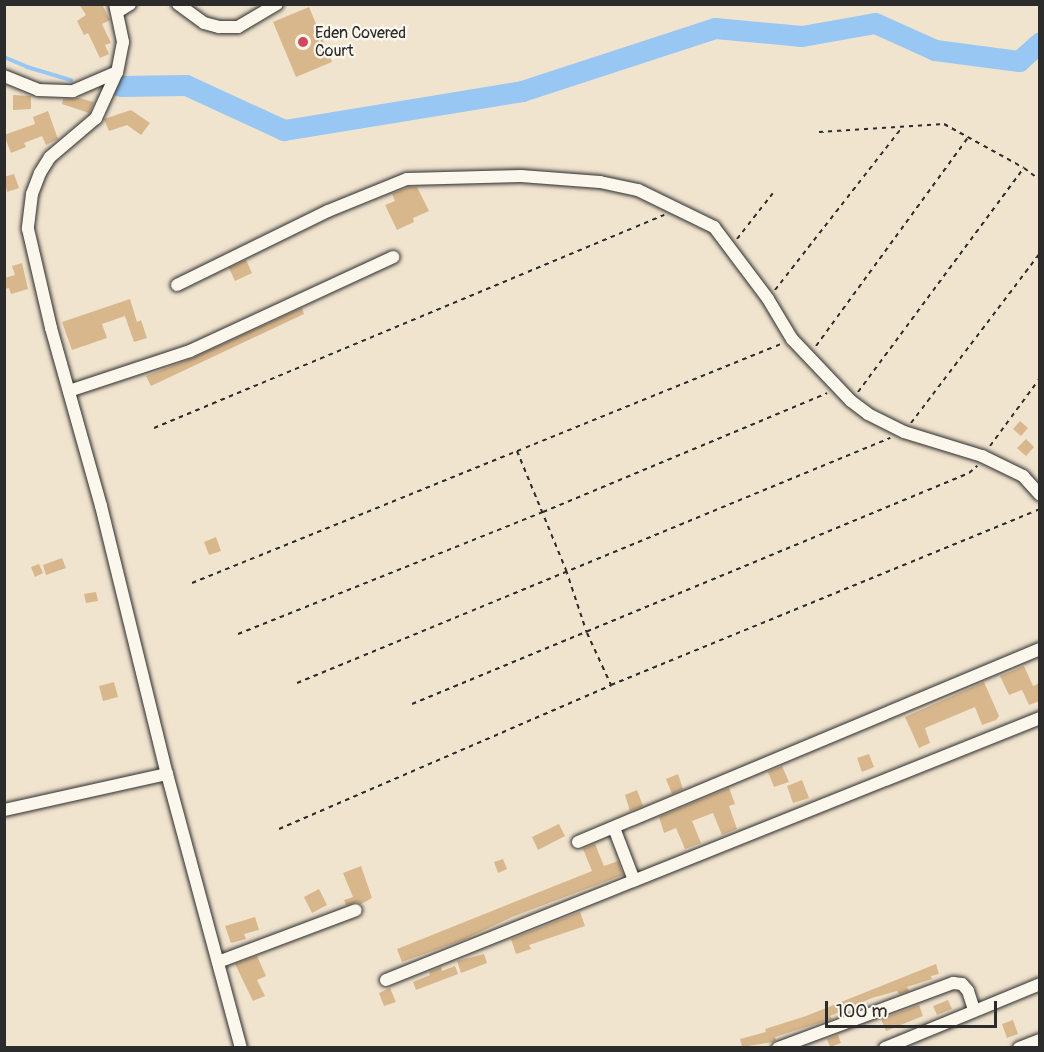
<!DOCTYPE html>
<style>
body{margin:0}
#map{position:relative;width:1044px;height:1052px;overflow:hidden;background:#f1e4cf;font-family:Pangolin,sans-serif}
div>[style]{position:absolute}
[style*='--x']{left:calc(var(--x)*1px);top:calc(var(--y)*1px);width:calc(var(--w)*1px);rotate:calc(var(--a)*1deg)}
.stream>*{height:4px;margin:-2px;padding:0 2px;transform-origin:2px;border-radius:2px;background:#97c7f2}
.river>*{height:21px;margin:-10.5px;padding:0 10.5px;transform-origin:10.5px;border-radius:10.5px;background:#97c7f2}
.building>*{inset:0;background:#d9b78c}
.path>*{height:2px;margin-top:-1px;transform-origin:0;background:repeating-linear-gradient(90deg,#2b2b2b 0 4.5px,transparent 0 9px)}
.roads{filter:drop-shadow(0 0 2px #2b2b2b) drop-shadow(0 0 2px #2b2b2b)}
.minor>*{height:12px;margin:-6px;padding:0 6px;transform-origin:6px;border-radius:6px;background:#fbf7ec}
.dots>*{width:16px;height:16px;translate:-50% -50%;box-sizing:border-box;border:3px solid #fbf7ec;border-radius:50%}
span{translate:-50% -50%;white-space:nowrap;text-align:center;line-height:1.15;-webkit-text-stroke:4.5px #fbf7ec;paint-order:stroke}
.poi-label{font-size:16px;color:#2b2b2b}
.left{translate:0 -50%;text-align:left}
.frame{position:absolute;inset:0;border:6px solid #2b2b2b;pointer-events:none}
.scale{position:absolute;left:825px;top:1001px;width:172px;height:27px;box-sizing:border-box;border:3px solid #2b2b2b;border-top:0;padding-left:8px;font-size:18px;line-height:21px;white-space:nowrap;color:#2b2b2b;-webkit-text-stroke:4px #fbf7ec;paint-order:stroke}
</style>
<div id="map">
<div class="stream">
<div style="--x:4;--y:57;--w:25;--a:23"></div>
<div style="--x:27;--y:67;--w:46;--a:16.5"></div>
</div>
<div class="river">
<div style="--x:120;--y:86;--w:66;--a:-0.9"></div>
<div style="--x:186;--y:85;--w:108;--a:24.7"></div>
<div style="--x:284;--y:130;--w:241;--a:-9.3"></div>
<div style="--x:522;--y:91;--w:203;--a:-18.1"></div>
<div style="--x:715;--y:28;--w:87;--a:5.3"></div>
<div style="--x:802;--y:36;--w:74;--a:-10.1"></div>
<div style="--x:875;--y:23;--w:66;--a:24.2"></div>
<div style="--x:935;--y:50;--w:85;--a:7.5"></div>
<div style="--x:1019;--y:61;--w:28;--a:-42"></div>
</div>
<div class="building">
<div style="clip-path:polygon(79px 4px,102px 4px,110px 20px,102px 24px,111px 43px,105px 45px,109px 54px,100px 58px,88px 33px,84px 35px,77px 21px,86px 15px)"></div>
<div style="clip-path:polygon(309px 7px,332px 62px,296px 77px,273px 22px)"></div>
<div style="clip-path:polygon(13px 95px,31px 96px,31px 109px,13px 110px)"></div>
<div style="clip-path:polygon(79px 98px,94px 102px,89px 113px,62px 104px,63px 99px)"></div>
<div style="clip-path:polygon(131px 110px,150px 123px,141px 135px,127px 125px,109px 131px,104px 119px)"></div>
<div style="clip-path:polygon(48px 111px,58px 139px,46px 145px,42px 136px,24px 143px,26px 147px,11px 153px,4px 135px,35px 124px,33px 117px)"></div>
<div style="clip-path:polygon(14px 174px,19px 188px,7px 192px,4px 177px)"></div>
<div style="clip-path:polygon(409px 187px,417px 187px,429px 211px,413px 218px,414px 222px,397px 230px,385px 205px,395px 201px,392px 194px)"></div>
<div style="clip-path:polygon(246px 260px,252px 273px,235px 281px,229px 268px)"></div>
<div style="clip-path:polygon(22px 263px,28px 289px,11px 294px,9px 288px,4px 289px,4px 278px,15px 275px,12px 266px)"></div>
<div style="clip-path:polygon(130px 299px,137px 322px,141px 320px,147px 338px,134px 342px,125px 316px,102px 324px,107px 338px,72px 350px,62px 322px)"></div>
<div style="clip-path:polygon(302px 308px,304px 314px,151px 386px,146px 376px,193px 358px)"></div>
<div style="clip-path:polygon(1020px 421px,1028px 428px,1021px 436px,1013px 429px)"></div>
<div style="clip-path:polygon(1026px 439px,1034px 447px,1026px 456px,1017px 448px)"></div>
<div style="clip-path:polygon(216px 537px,221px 551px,209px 555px,204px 542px)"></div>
<div style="clip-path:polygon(62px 558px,66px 568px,46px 575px,43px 565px)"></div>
<div style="clip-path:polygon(39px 564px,43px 573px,35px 577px,31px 567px)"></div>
<div style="clip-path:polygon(96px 592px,98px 601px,86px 603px,84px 594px)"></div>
<div style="clip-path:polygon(1024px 666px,1033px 686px,1040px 683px,1040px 701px,1029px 705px,1022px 690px,1009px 695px,1000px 676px)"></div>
<div style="clip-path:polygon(114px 682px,118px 697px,103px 701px,99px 686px)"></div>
<div style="clip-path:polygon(984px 682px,999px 716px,996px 720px,982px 725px,975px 707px,925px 728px,930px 743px,919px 748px,905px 717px)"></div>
<div style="clip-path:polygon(869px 754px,874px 767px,862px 772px,857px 758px)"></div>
<div style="clip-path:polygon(782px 766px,789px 782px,774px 787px,768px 772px)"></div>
<div style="clip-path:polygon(678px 774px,683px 789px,672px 794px,666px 779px)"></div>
<div style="clip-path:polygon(802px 780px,809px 798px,793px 803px,787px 786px)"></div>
<div style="clip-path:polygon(729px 788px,735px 804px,729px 806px,737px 829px,722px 835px,713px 813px,692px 821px,701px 843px,685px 849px,676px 828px,664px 833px,659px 817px)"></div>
<div style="clip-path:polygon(637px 790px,643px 806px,630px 811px,625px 795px)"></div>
<div style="clip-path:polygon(559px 824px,565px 836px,538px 850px,532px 837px)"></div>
<div style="clip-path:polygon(595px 844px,604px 866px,618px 861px,623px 875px,512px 917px,463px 940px,402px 962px,397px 949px,592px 871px,583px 849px)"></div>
<div style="clip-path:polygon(503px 859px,507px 869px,498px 873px,494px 862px)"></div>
<div style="clip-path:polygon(361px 866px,372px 898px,361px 904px,357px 902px,346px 905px,344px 900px,353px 897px,343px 873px)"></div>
<div style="clip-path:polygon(319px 889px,327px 905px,312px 913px,304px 897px)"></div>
<div style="clip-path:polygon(580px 912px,585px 926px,529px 945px,531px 949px,516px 954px,511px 939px)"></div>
<div style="clip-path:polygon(255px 917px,259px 930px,244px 934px,246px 939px,231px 943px,225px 926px)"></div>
<div style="clip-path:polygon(484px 954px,487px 963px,461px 973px,457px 961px)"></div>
<div style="clip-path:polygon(257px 956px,266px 976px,257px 980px,265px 996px,253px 1001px,235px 964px)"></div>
<div style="clip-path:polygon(936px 964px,939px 974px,931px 976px,932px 979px,907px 987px,909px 991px,899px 994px,897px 991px,872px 998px,830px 1016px,832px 1019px,775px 1037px,776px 1040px,773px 1042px,742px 1047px,740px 1039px,766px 1032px,765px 1029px,806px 1016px)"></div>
<div style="clip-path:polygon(455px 966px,458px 974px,416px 990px,413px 982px,430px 975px,429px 972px,441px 967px,442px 971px)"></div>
<div style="clip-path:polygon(390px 988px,396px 1002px,384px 1006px,379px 993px)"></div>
<div style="clip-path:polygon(948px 1000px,952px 1009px,937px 1015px,933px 1006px)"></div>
<div style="clip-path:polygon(919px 1005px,923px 1016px,886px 1031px,881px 1019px)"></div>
<div style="clip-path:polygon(1013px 1020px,1018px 1034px,1007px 1038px,1002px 1024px)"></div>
<div style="clip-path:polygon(838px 1035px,841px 1043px,830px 1047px,827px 1039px)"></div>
</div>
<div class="path">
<div style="--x:819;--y:132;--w:125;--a:-3.7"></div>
<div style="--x:944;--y:124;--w:91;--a:28.8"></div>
<div style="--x:1024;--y:168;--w:20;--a:37"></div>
<div style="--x:737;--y:239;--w:58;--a:-52"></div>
<div style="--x:775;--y:290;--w:204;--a:-52"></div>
<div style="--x:816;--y:346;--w:260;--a:-53.9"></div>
<div style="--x:858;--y:392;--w:279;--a:-53.5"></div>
<div style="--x:911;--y:423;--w:213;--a:-52.8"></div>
<div style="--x:154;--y:428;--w:553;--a:-22.67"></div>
<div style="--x:990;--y:446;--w:84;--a:-53.7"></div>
<div style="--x:517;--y:451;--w:129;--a:67.6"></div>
<div style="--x:566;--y:570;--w:66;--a:71.6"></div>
<div style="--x:587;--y:633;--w:57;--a:65.2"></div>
<div style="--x:192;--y:583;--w:636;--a:-22.09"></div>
<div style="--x:238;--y:634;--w:328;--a:-21.8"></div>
<div style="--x:543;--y:512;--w:308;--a:-22.7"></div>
<div style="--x:297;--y:683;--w:642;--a:-22.45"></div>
<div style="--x:412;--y:704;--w:603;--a:-22.52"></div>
<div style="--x:969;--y:473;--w:11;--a:-41"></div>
<div style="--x:279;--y:829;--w:362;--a:-23.4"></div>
<div style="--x:611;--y:685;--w:464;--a:-22.3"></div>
</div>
<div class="roads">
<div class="minor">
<div style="--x:115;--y:4;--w:39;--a:78"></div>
<div style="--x:123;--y:42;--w:31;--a:101"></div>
<div style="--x:117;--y:72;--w:51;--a:114.5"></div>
<div style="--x:96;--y:118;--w:60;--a:139.7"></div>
<div style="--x:50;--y:157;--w:19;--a:122"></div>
<div style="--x:40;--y:173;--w:22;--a:111"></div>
<div style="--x:32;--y:194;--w:35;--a:97"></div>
<div style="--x:28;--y:229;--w:102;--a:76.9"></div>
<div style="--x:51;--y:328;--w:185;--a:74.3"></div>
<div style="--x:101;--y:506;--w:276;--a:76.2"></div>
<div style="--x:167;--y:774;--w:284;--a:74.9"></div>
<div style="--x:178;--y:4;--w:32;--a:36"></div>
<div style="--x:204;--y:23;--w:16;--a:15"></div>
<div style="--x:219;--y:27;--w:19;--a:0"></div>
<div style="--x:238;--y:27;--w:45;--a:-30.5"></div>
<div style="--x:119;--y:11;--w:13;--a:-32"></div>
<div style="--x:4;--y:76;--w:37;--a:22"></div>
<div style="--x:38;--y:90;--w:35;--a:2"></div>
<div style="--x:73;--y:91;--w:48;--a:-23.4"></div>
<div style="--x:177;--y:285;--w:168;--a:-26.1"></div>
<div style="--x:328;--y:211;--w:85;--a:-22.1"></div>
<div style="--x:407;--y:179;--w:114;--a:-1.5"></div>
<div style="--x:521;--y:176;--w:79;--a:4.3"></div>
<div style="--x:600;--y:182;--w:39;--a:12"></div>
<div style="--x:638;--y:190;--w:85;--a:26"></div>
<div style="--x:714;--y:227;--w:90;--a:53.1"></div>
<div style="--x:768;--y:299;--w:47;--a:59"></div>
<div style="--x:792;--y:339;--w:86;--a:46.4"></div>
<div style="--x:851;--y:401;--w:21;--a:37"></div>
<div style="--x:868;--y:414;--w:40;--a:26.6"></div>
<div style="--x:904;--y:432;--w:82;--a:17.1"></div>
<div style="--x:982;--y:456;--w:46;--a:26"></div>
<div style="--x:1023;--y:476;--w:25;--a:48"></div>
<div style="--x:69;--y:391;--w:127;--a:-18.3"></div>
<div style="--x:190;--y:351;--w:224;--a:-24.8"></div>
<div style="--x:4;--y:810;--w:167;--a:-12.5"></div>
<div style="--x:614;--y:828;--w:56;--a:69"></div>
<div style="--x:578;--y:842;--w:501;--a:-22.67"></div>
<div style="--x:218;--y:962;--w:147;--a:-20.6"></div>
<div style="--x:386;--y:980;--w:705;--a:-21.83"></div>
<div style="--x:778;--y:1048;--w:187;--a:-20.4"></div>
<div style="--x:953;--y:983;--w:9;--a:6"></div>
<div style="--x:962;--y:984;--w:9;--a:49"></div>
<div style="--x:968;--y:991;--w:20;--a:72"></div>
<div style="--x:885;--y:1048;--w:168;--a:-22.4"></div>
<div style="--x:1019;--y:1048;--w:22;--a:-21"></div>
</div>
</div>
<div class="dots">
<div style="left:303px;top:42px;background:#d1495b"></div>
</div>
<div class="poi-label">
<span class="left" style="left:315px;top:42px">Eden Covered<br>Court</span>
</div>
<div class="frame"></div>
<div class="scale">100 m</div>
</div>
